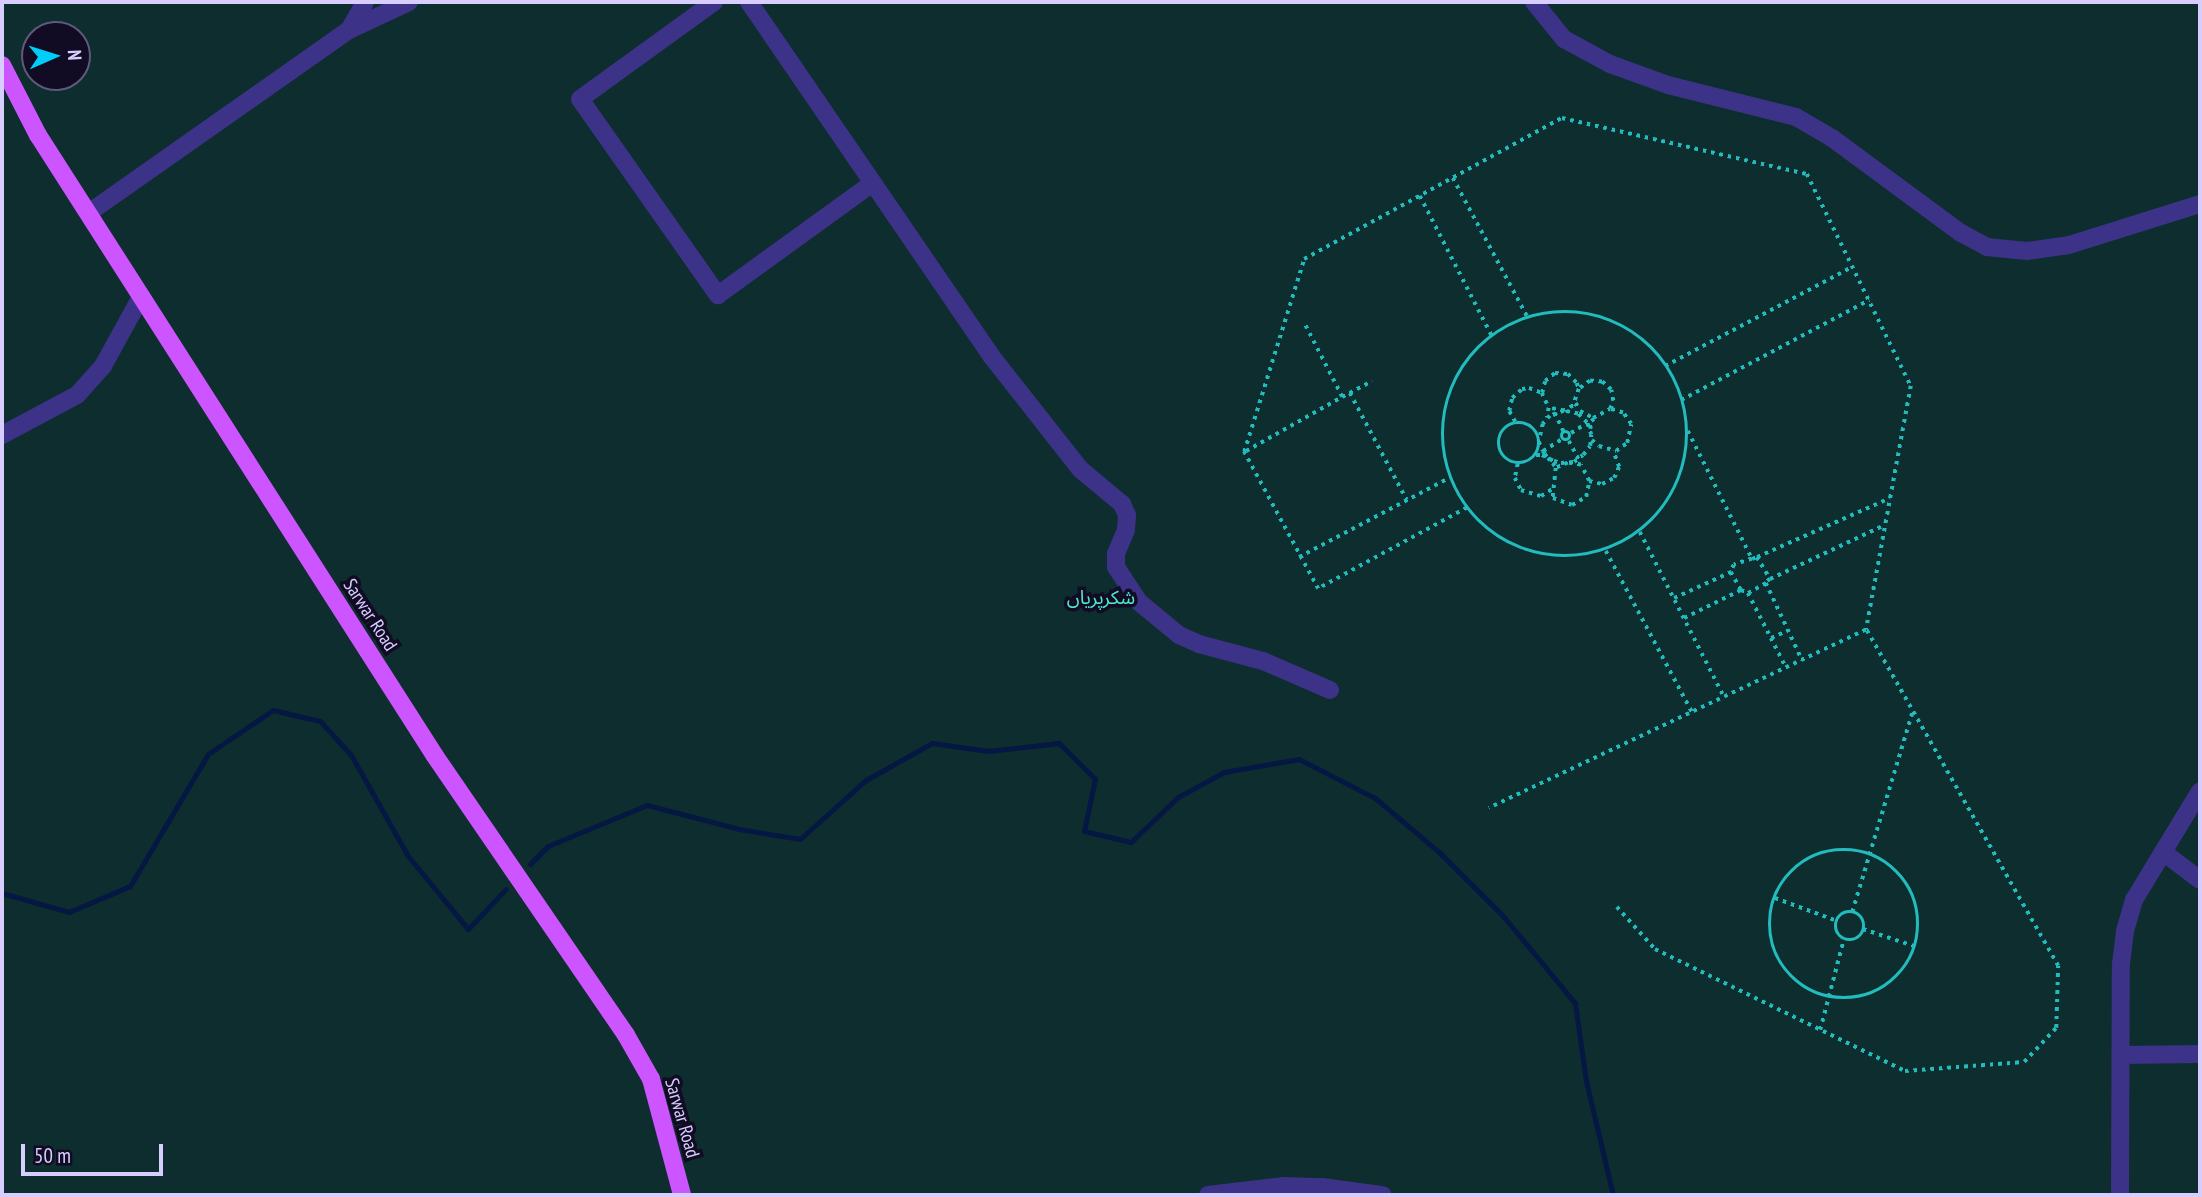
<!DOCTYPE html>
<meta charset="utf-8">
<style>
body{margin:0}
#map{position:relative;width:2202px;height:1197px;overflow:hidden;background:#110b23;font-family:"PT Sans Narrow","Noto Sans Arabic",sans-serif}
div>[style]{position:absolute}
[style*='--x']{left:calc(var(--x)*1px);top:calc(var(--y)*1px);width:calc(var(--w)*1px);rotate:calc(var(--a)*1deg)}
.green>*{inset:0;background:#0e2d2e}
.stream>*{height:5px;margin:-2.5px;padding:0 2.5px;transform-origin:2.5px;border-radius:2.5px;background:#051743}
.path>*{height:3.5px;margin-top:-1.75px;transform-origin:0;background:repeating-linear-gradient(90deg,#22bcbf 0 3.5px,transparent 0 8.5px)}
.path>.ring{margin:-1.75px;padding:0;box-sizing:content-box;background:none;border:3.5px solid #22bcbf;border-radius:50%}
.minor>*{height:18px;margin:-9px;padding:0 9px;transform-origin:9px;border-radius:9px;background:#3c3287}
.major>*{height:18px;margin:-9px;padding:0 9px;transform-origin:9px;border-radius:9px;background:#c5f}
span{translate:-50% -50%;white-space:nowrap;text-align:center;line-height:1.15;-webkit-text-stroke:7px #110b23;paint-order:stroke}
.park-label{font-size:19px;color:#4eebd0}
.street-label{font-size:19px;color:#d7ceff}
.frame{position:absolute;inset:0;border:4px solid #d7ceff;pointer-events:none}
.north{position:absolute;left:21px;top:21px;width:70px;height:70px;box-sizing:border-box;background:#110b23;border:2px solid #60597b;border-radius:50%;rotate:87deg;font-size:19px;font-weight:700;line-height:28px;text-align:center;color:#d7ceff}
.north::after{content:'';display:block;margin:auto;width:24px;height:32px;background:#00cdf9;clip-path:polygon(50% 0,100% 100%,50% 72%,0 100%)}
.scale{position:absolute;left:21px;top:1144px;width:142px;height:32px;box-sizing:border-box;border:4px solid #d7ceff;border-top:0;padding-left:9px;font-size:21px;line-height:24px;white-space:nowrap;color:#d7ceff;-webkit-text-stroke:5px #110b23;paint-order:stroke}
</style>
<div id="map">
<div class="green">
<div style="clip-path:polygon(evenodd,2px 2px,2200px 2px,2200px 1195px,2px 1195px,2px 2px,35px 35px,77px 35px,77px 77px,35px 77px,35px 35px)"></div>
</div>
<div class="stream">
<div style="--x:530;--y:864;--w:25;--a:-45"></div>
<div style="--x:548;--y:846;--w:107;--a:-22.5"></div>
<div style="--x:647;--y:805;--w:95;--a:14.6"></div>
<div style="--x:739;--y:829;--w:62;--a:9.3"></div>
<div style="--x:800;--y:839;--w:89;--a:-41.8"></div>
<div style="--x:866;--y:780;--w:76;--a:-29.3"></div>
<div style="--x:932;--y:743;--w:57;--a:8.1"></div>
<div style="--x:988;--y:751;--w:71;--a:-6.4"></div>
<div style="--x:1059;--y:743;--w:51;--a:45"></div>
<div style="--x:1095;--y:779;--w:53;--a:101.9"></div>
<div style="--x:1084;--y:831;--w:48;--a:13.2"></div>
<div style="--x:1131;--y:842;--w:65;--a:-43.8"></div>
<div style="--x:1178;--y:797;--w:52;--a:-28.5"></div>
<div style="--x:1224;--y:772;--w:76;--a:-9.8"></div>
<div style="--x:1299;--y:759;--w:85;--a:27.2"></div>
<div style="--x:1375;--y:798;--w:85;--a:40.2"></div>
<div style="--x:1440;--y:853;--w:91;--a:45"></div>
<div style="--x:1504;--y:917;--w:112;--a:50.5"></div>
<div style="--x:1575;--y:1003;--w:79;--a:82"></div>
<div style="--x:1586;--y:1081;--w:117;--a:76.7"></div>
<div style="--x:2;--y:893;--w:70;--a:15.8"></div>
<div style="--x:69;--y:912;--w:66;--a:-23.1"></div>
<div style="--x:130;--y:886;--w:153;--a:-59.4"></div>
<div style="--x:208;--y:754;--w:78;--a:-34.1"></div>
<div style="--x:273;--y:710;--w:48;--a:13.2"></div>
<div style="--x:320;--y:721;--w:46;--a:47.6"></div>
<div style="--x:351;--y:755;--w:116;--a:60.6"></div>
<div style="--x:408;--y:856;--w:94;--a:50.6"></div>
<div style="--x:468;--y:929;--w:55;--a:-46.5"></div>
</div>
<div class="path">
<div style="--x:1453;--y:178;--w:159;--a:61.8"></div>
<div style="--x:1420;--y:196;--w:157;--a:62.8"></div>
<div class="ring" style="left:1443px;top:312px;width:240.5px;height:240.5px"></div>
<div style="--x:1665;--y:366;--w:212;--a:-27.9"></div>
<div style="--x:1350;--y:393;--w:121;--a:62"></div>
<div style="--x:1542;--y:393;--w:12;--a:-76"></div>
<div style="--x:1545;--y:381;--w:13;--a:-39"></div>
<div style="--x:1555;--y:373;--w:13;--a:4"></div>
<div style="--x:1568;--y:374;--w:13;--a:45"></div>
<div style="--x:1577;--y:383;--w:6;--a:72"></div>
<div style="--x:1579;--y:389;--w:18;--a:109"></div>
<div style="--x:1573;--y:406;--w:10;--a:151"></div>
<div style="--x:1564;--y:411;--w:15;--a:-169"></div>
<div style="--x:1342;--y:397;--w:34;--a:-28"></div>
<div style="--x:1681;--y:400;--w:213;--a:-28"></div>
<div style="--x:1576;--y:403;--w:9;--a:63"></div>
<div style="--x:1580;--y:411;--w:15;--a:28"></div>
<div style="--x:1593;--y:418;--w:19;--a:-28"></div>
<div style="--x:1610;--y:409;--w:9;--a:-69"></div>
<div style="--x:1613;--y:401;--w:11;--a:-100"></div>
<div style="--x:1611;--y:390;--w:12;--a:-138"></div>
<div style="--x:1602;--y:382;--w:12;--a:-175"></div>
<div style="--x:1590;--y:381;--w:14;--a:144"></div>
<div style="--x:1555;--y:413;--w:21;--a:65"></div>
<div style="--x:1515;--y:422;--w:13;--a:-119"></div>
<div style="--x:1509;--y:411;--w:13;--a:-77"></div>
<div style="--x:1512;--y:398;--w:13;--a:-42"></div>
<div style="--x:1522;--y:389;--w:7;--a:-8"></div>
<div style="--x:1529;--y:388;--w:14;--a:21"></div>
<div style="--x:1542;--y:393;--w:17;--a:65"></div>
<div style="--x:1549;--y:408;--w:10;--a:101"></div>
<div class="ring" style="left:1499px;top:423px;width:36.5px;height:36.5px"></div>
<div style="--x:1590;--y:429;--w:8;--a:-83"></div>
<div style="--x:1591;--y:421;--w:7;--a:-34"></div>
<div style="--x:1688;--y:431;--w:143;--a:63.4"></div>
<div style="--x:1752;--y:559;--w:5;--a:-22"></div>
<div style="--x:1757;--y:557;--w:26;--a:59"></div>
<div style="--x:1770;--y:579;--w:6;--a:135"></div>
<div style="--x:1766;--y:583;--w:85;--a:64.9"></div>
<div class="ring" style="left:1561.5px;top:431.5px;width:5.5px;height:5.5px"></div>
<div style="--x:1571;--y:433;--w:19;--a:-32"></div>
<div style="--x:1592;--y:440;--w:9;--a:41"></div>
<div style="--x:1599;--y:446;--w:18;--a:16"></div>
<div style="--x:1616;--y:451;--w:14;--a:-36"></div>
<div style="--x:1627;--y:443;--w:19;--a:-78"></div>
<div style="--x:1631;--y:424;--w:14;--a:-126"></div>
<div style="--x:1623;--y:413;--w:14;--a:-163"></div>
<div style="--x:1569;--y:441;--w:21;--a:62"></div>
<div style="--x:1246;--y:451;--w:110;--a:-29.4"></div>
<div style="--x:1342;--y:397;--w:83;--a:-117.2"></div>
<div style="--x:1543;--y:451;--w:22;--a:-32"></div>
<div style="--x:1536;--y:455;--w:6;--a:0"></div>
<div style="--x:1542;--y:455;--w:13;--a:27"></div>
<div style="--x:1554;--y:461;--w:7;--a:16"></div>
<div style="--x:1561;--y:463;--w:13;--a:-4"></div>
<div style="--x:1574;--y:462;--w:11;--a:-38"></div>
<div style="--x:1583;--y:455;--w:11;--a:-52"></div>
<div style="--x:1590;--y:446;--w:11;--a:-85"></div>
<div style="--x:1591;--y:435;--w:13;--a:-108"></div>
<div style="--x:1587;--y:423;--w:13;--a:-135"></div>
<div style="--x:1578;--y:414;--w:14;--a:-168"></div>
<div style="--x:1564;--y:411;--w:15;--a:160"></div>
<div style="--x:1550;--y:416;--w:11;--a:131"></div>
<div style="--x:1543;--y:424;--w:18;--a:103"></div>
<div style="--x:1539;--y:442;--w:10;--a:66"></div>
<div style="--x:1543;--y:451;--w:4;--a:56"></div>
<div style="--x:1545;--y:454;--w:5;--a:53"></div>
<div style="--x:1548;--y:458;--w:7;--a:45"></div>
<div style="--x:1553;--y:463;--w:6;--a:59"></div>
<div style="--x:1556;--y:468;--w:30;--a:96"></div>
<div style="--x:1553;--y:498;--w:20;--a:20"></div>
<div style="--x:1572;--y:505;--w:16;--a:-30"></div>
<div style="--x:1586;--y:497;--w:16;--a:-79"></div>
<div style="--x:1589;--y:481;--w:18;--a:-117"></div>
<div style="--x:1581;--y:465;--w:13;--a:-171"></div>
<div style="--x:1568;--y:463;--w:13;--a:157"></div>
<div style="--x:1518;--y:464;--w:14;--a:102"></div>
<div style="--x:1515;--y:478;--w:13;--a:63"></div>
<div style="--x:1521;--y:490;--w:21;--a:17"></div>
<div style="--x:1541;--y:496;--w:13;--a:-32"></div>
<div style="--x:1589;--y:481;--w:13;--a:13"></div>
<div style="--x:1602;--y:484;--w:13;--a:-27"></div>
<div style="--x:1614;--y:478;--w:12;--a:-66"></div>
<div style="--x:1619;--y:467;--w:17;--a:-111"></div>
<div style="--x:1467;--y:508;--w:170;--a:151.5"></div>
<div style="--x:1318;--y:589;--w:156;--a:-118.4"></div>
<div style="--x:1244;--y:452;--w:202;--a:-72.7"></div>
<div style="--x:1304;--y:259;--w:294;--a:-28.7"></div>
<div style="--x:1562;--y:118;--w:251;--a:12.9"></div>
<div style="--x:1807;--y:174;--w:236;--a:63.9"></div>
<div style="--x:1911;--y:386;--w:248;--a:100.4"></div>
<div style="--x:1866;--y:630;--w:417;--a:154.7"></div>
<div style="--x:1640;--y:532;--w:185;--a:63"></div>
<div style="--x:1606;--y:551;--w:183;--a:61.9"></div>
<div style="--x:1299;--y:557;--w:172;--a:-27.8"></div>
<div style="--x:1757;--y:557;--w:145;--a:-23.9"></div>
<div style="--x:1752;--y:559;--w:19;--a:162"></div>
<div style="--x:1734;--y:565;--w:8;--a:113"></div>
<div style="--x:1731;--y:572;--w:21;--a:61"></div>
<div style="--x:1741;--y:590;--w:8;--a:23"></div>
<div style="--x:1748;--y:593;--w:21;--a:-29"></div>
<div style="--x:1770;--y:579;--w:127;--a:-25.2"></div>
<div style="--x:1748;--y:593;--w:51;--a:62.9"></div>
<div style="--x:1771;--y:638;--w:17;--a:-24"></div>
<div style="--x:1674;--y:598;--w:63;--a:-24.5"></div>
<div style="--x:1684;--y:618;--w:64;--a:-26.2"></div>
<div style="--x:1771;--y:638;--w:33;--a:63"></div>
<div class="ring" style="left:1770px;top:850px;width:144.5px;height:144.5px"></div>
<div style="--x:1775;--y:898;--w:66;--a:20.4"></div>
<div style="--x:1617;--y:907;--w:57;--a:47.9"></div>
<div style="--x:1655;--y:949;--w:278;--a:26"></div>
<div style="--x:1905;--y:1071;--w:119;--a:-4.3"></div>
<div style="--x:2024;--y:1062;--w:47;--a:-46.7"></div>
<div style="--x:2056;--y:1028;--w:62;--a:-88.2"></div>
<div style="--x:2058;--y:966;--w:387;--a:-119.7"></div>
<div style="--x:1852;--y:912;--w:208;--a:-73.2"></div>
<div class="ring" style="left:1836px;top:912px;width:24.5px;height:24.5px"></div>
<div style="--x:1863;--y:929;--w:54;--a:18.4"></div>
<div style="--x:1820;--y:1030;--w:95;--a:-75.4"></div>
</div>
<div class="minor">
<div style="--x:714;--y:2;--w:165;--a:144.1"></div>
<div style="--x:580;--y:99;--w:240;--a:54.9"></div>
<div style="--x:718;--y:295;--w:191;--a:-35.9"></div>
<div style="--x:749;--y:2;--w:430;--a:55.6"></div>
<div style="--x:992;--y:357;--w:142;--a:51.8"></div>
<div style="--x:1080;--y:469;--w:55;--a:39.8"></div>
<div style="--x:1122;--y:504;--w:12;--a:66"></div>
<div style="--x:1127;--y:515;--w:15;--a:94"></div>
<div style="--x:1126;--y:530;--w:26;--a:113"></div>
<div style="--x:1116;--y:554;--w:13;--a:90"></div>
<div style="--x:1116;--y:567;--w:42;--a:56.7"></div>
<div style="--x:1139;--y:602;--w:52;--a:39.5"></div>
<div style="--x:1179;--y:635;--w:22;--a:24"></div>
<div style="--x:1199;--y:644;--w:66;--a:14.9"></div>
<div style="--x:1263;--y:661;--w:73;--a:23.4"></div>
<div style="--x:1534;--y:2;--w:48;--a:51"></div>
<div style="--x:1564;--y:39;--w:52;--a:28.5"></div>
<div style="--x:1610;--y:64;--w:62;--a:19.9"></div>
<div style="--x:1668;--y:85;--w:132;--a:14"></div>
<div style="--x:1796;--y:117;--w:42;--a:30.3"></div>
<div style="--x:1832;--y:138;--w:160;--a:36.4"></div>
<div style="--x:1961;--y:233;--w:30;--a:28"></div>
<div style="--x:1987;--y:247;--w:40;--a:5.7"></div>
<div style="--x:2027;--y:251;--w:42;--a:-8.1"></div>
<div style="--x:2069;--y:245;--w:137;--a:-17.4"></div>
<div style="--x:349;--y:30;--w:32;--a:-60"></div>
<div style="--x:90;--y:212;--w:317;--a:-35.1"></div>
<div style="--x:349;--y:30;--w:66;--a:-25"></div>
<div style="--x:2;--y:435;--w:85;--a:-28.1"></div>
<div style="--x:77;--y:395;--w:39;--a:-48"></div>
<div style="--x:103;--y:366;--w:79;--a:-61.2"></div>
<div style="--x:2163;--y:852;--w:46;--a:37.1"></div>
<div style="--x:2121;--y:1055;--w:79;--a:-0.7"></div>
<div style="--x:1208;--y:1195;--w:77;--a:-6.8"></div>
<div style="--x:1284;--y:1186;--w:38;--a:2"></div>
<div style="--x:1322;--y:1187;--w:61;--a:7.6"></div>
<div style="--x:2120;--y:1195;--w:231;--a:-89.8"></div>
<div style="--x:2121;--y:964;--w:33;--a:-83"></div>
<div style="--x:2125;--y:931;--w:32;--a:-74"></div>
<div style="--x:2134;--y:900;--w:127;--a:-58.8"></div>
</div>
<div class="major">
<div style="--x:2;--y:65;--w:79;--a:62.8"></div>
<div style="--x:38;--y:135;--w:737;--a:57.41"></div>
<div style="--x:435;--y:756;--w:338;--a:55.6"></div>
<div style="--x:626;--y:1035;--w:51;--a:60.4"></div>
<div style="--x:651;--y:1079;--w:120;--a:75"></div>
</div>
<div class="park-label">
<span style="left:1101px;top:598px">شکرپریاں</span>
</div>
<div class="street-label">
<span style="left:370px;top:615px;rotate:57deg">Sarwar Road</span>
<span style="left:682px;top:1118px;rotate:74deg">Sarwar Road</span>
</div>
<div class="frame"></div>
<div class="north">N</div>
<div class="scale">50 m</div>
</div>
